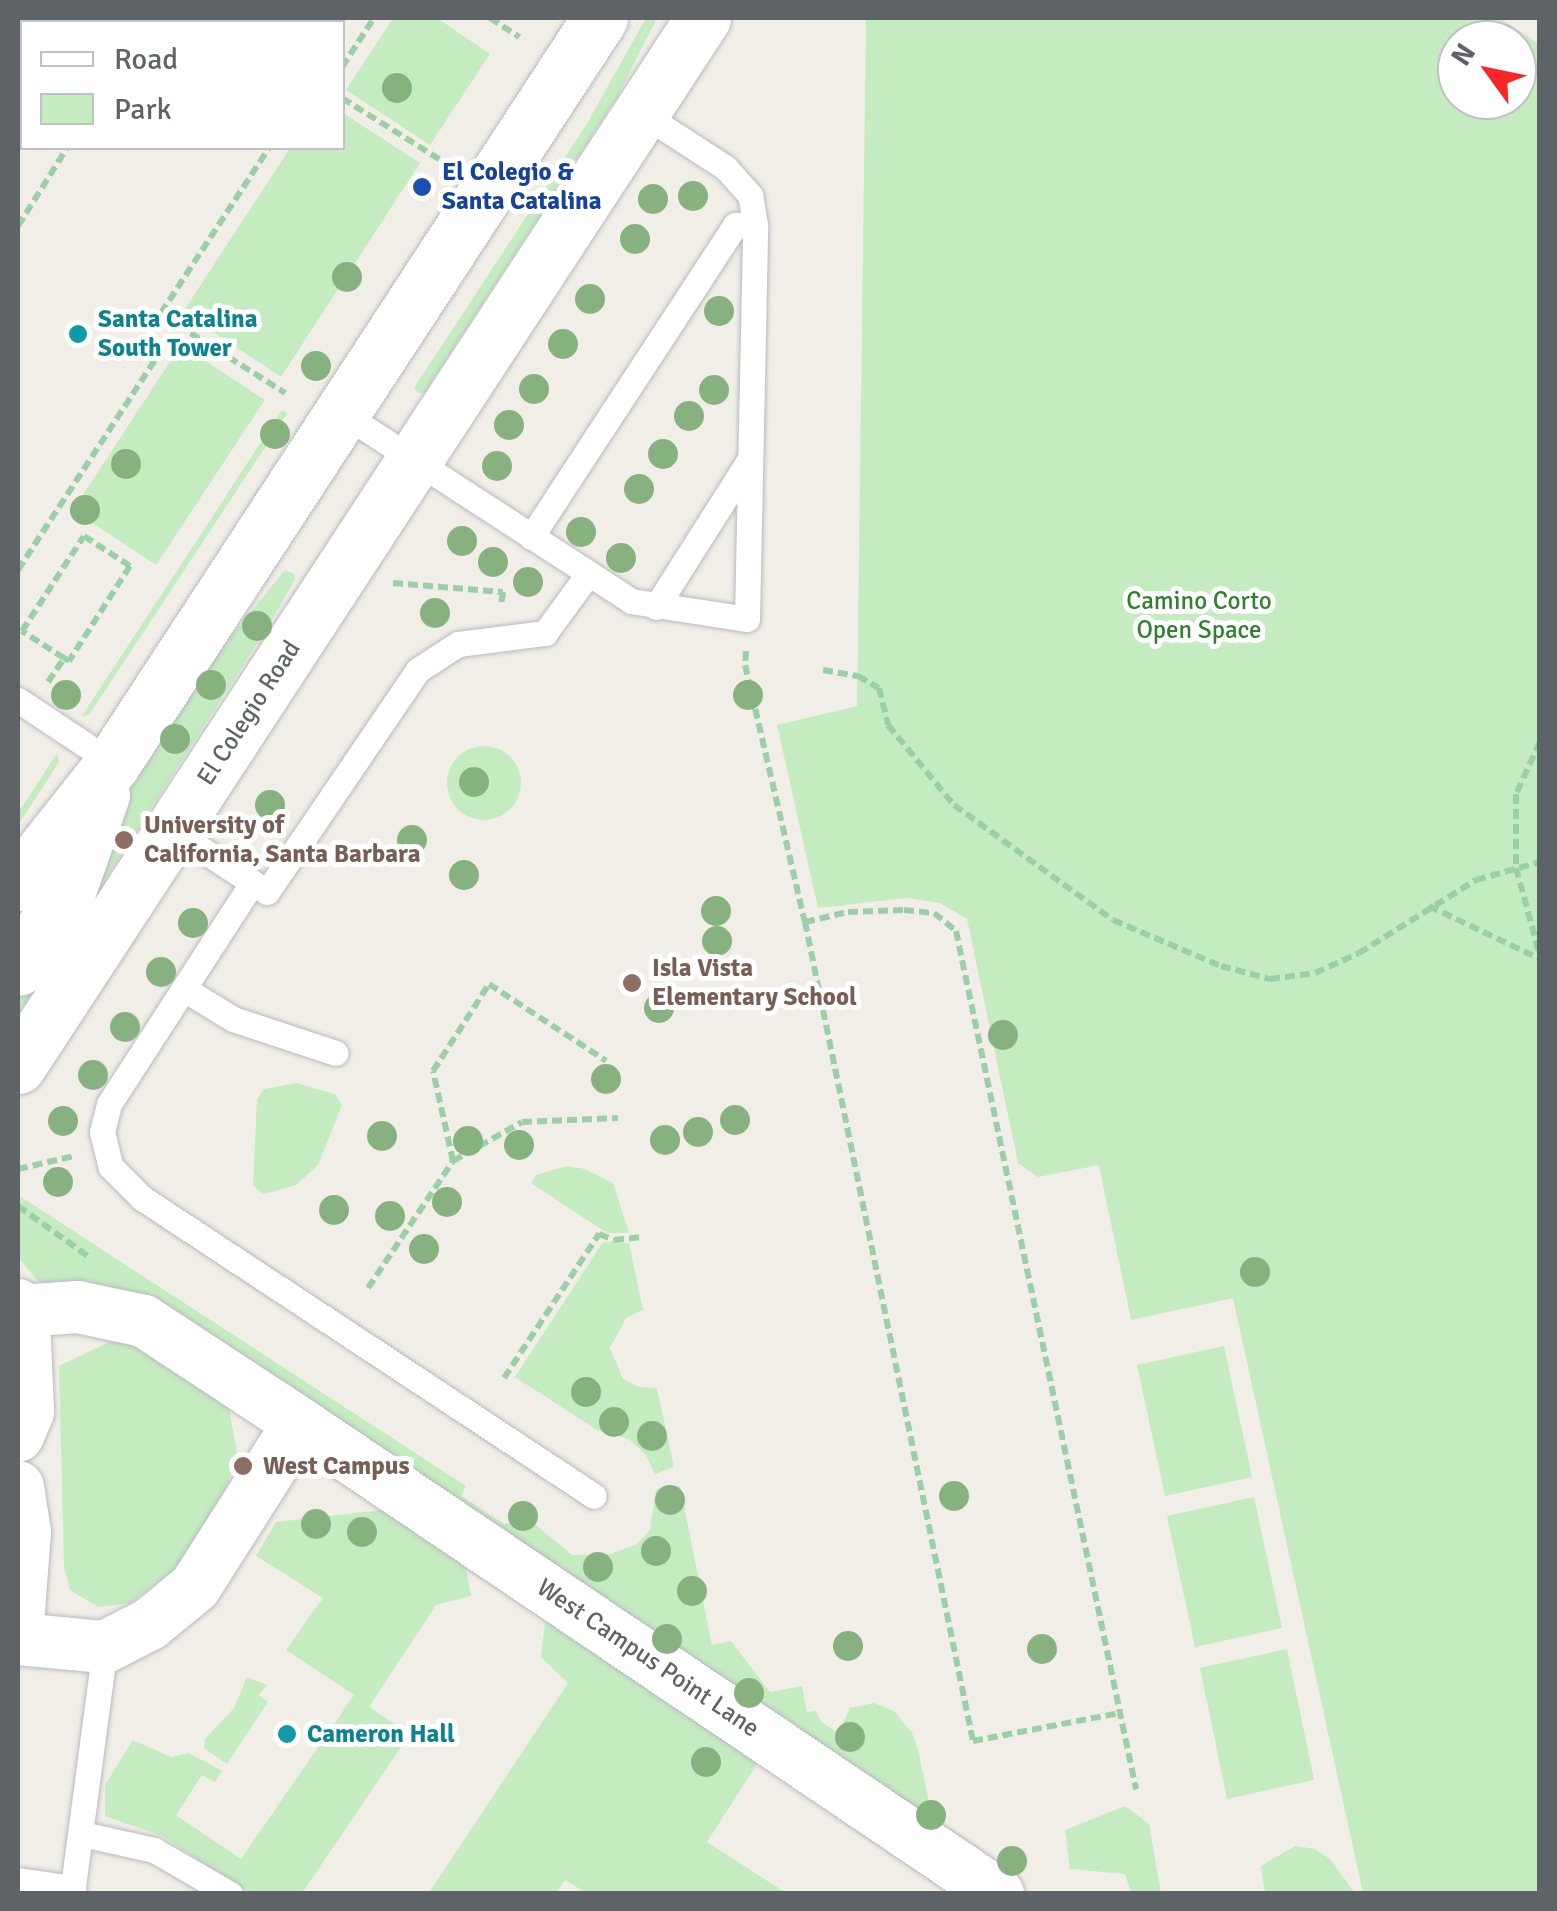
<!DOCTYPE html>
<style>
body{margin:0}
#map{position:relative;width:1557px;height:1911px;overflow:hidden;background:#f1eee7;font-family:Signika,sans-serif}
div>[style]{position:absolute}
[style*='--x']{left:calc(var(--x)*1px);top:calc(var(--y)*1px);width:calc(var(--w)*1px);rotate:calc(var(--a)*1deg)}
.green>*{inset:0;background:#c5ebc1}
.round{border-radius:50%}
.path>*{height:6px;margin-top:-3px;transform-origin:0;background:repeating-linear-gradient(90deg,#9bcfa5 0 10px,transparent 0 15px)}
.roads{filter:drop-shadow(0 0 2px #b7babe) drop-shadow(0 0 2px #b7babe)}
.lane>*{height:25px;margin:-12.5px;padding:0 12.5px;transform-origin:12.5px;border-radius:12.5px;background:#fff}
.street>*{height:52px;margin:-26px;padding:0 26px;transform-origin:26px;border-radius:26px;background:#fff}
.secondary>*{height:55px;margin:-27.5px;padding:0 27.5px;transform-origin:27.5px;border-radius:27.5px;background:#fff}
.trees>*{width:30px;height:30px;margin:-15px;border-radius:50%;background:#87b280}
.dots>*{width:28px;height:28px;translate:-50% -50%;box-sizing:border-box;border:5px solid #fff;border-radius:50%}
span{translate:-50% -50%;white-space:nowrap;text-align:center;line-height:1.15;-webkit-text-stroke:10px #fff;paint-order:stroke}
.transit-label{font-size:25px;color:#164399;font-weight:700}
.left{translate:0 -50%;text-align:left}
.culture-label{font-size:25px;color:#0d838f;font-weight:700}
.park-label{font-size:25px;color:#30812c}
.street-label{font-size:25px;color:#5e6368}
.education-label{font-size:25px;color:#785e54;font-weight:700}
.frame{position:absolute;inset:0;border:20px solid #5e6368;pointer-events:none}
.legend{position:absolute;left:20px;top:20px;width:325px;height:130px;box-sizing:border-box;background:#fff;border:2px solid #bfc1c3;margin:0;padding:12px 18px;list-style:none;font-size:30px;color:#5e6368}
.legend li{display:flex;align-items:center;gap:20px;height:50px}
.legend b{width:50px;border:2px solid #bfc1c3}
.north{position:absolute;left:1437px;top:20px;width:100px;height:100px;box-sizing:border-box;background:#fff;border:2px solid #bfc1c3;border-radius:50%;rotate:303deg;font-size:28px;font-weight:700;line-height:40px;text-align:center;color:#5e6368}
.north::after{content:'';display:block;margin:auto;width:35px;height:45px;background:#f92528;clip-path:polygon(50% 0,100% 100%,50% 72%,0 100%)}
</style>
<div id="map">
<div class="green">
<div style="clip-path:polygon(393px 18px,437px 18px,490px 54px,430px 145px,346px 90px)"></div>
<div style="clip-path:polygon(646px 18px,657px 18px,617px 97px,425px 392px,419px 393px,414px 388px,585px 127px)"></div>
<div style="clip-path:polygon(evenodd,866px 18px,1500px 18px,1539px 44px,1539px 1893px,1363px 1893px,1233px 1298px,1131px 1320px,1099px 1165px,1038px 1177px,1018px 1163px,967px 919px,940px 903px,907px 898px,818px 908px,777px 725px,857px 706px,866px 18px,1457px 40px,1517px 40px,1517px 100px,1457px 100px,1457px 40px)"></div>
<div style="clip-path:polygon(343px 113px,420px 163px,281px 377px,183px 312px,290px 148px,342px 148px)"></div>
<div style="clip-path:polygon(181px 345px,265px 400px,156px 565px,73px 510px)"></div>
<div style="clip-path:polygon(282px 410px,287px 414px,89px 715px,82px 716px)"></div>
<div style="clip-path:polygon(285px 570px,294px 574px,295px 580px,267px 628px,18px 1015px,18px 993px,129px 786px,227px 641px)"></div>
<div class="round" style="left:447px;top:746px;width:74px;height:74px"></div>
<div style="clip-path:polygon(57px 753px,59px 762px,18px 825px,18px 813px)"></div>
<div style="clip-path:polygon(296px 1083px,335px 1094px,342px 1105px,318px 1165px,296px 1185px,264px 1194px,253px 1186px,257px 1099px,264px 1089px)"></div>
<div style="clip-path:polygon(567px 1166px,585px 1169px,613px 1183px,629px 1233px,607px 1233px,531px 1183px,536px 1175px)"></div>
<div style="clip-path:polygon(18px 1195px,466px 1486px,461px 1496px,504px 1524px,531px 1521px,572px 1555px,611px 1554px,637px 1544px,650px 1530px,656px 1489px,680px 1486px,712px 1645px,731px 1641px,770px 1692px,802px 1686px,807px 1712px,816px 1711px,821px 1722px,835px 1731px,842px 1726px,850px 1708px,874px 1703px,894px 1711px,912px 1733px,918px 1749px,934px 1826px,36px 1279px,18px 1257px)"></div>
<div style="clip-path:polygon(603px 1242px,629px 1243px,643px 1310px,626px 1318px,610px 1348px,623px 1379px,639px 1387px,657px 1388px,674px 1467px,655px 1474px,646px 1455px,629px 1439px,597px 1430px,515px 1377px)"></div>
<div style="clip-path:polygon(126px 1334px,207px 1376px,229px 1410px,237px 1453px,221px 1504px,175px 1569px,130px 1603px,98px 1607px,70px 1590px,64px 1566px,59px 1366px)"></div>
<div style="clip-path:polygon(1224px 1346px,1252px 1477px,1165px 1496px,1137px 1365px)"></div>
<div style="clip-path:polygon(1254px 1497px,1282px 1628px,1195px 1647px,1167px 1516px)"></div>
<div style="clip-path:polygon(400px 1508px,462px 1547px,471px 1596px,436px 1605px,369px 1707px,410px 1734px,302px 1893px,250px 1893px,162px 1836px,105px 1816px,105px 1785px,133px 1740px,171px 1757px,189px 1753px,222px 1771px,215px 1782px,202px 1775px,176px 1815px,241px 1859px,354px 1695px,286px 1650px,323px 1598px,256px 1556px,276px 1522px)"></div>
<div style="clip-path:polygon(545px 1622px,571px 1623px,763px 1755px,707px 1842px,786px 1893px,586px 1893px,565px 1880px,556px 1893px,428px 1894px,568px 1683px,541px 1657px)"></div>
<div style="clip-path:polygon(1287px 1649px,1314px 1780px,1227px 1799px,1200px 1668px)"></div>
<div style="clip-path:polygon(247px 1677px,267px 1685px,259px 1695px,268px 1702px,227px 1764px,204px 1748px,205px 1739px,234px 1708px)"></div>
<div style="clip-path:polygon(1125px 1806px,1149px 1824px,1161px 1893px,1131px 1893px,1125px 1874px,1070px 1869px,1065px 1830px)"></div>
<div style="clip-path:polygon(1295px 1846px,1315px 1849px,1330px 1859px,1355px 1893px,1265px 1893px,1261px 1866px)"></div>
</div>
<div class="path">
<div style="--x:219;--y:18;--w:9;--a:27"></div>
<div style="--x:490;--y:18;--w:35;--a:33"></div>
<div style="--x:147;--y:22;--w:5;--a:-53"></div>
<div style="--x:342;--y:67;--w:59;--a:-56.9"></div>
<div style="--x:342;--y:98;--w:115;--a:32.2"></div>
<div style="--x:18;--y:226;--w:92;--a:-57.9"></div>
<div style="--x:178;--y:325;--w:127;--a:32.4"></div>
<div style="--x:18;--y:570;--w:293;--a:-56.9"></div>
<div style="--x:178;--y:325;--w:21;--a:-145"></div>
<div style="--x:161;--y:313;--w:197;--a:-56.8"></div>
<div style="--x:393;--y:583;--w:110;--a:4.7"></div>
<div style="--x:503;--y:592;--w:13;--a:99"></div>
<div style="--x:746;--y:651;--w:14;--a:94"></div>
<div style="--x:745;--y:665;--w:264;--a:76.9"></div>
<div style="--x:805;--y:922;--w:836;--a:78.41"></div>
<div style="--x:973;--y:1741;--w:150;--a:-10.8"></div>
<div style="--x:823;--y:670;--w:36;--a:10"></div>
<div style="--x:858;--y:676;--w:24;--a:30"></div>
<div style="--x:879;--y:688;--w:38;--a:76"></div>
<div style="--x:888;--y:725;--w:104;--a:50.5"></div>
<div style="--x:954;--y:805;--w:196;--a:35.9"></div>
<div style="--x:1113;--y:920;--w:117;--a:23.1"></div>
<div style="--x:1221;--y:966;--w:51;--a:14.9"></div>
<div style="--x:1270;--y:979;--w:45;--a:-7.6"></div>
<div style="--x:1315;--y:973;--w:48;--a:-24.4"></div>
<div style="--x:1359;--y:953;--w:138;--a:-32"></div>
<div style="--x:1476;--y:880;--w:66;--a:-15.7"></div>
<div style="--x:48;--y:682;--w:29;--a:-56"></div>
<div style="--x:64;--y:658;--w:50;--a:-147.3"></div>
<div style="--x:22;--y:631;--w:113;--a:-56.9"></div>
<div style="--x:84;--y:536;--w:55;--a:33.1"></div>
<div style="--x:130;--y:566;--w:113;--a:122.7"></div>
<div style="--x:69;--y:661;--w:6;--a:-149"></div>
<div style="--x:1540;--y:742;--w:57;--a:114.8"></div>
<div style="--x:1516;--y:794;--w:74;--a:90"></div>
<div style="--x:1516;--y:868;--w:91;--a:74.7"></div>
<div style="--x:1429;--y:906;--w:121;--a:25.5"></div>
<div style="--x:805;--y:922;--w:44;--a:-13.1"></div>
<div style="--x:848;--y:912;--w:56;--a:-2"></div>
<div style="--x:904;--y:910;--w:30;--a:6"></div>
<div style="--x:934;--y:913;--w:28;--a:39"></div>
<div style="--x:956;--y:931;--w:877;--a:78.15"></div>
<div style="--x:453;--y:1161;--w:92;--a:-102.5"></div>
<div style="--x:433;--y:1071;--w:103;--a:-57.2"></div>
<div style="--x:489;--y:984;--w:140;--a:33.3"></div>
<div style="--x:18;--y:1169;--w:57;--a:-13.1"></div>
<div style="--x:18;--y:1206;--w:87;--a:35.7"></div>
<div style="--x:368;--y:1288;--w:153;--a:-56.2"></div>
<div style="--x:453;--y:1161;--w:79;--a:-29.5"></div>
<div style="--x:522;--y:1122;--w:96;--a:-2.4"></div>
<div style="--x:504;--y:1378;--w:173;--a:-56.6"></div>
<div style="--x:599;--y:1234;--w:16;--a:22"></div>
<div style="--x:614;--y:1240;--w:28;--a:-6"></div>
</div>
<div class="roads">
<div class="lane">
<div style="--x:342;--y:413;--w:345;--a:33"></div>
<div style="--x:631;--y:601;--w:117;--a:8.8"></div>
<div style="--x:747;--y:619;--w:394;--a:-88.8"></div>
<div style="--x:755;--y:225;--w:30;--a:-99"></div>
<div style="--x:750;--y:195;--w:36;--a:-132"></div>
<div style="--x:726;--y:168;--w:101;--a:-147.1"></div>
<div style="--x:531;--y:537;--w:373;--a:-56.8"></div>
<div style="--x:735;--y:225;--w:20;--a:0"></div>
<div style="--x:656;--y:607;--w:175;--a:-57.6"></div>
<div style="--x:18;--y:700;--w:114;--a:33.6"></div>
<div style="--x:172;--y:830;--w:113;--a:33.1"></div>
<div style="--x:267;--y:892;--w:268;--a:-55.8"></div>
<div style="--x:418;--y:670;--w:48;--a:-33"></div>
<div style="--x:458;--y:644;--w:88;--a:-7.2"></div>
<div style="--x:545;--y:633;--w:73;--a:-53.9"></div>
<div style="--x:252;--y:883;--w:263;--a:122.9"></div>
<div style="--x:109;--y:1104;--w:29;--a:104"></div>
<div style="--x:102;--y:1132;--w:36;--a:76"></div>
<div style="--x:111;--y:1167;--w:44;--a:45"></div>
<div style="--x:142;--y:1198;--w:541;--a:33.4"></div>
<div style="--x:184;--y:989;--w:57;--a:31.5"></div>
<div style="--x:233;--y:1019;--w:108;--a:18.3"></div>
<div style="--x:82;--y:1834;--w:74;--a:12.5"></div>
<div style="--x:154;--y:1850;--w:88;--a:30.1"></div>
<div style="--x:18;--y:1880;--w:56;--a:8.3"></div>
<div style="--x:72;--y:1894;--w:249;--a:-82.4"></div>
</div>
<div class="street">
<div style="--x:18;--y:1305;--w:38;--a:79"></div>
<div style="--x:25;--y:1342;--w:70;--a:87.5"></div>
<div style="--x:28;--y:1412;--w:26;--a:113"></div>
<div style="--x:299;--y:1423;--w:843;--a:33.97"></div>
<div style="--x:18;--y:1487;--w:46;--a:81.2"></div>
<div style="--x:25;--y:1532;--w:90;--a:94.4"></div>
<div style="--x:18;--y:1639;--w:87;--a:5.3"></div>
<div style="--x:105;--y:1647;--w:51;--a:-27.1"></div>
<div style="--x:150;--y:1624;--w:58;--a:-39.4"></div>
<div style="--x:195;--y:1587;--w:194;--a:-57.6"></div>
<div style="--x:299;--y:1423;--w:186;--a:-146.7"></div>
<div style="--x:144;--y:1321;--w:67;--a:-168"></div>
<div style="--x:78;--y:1307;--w:58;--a:176.1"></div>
</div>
<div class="secondary">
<div style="--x:18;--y:883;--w:153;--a:-51.6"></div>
<div style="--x:113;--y:763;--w:890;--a:-56.83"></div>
<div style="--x:18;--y:968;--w:95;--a:-57.5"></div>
<div style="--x:69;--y:888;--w:99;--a:-70.5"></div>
<div style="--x:18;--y:1066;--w:1252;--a:-56.83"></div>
</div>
</div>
<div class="trees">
<div style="left:397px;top:88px"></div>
<div style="left:693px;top:196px"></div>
<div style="left:653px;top:199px"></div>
<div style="left:635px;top:239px"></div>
<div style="left:347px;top:277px"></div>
<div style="left:590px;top:299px"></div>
<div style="left:719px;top:311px"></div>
<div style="left:563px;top:344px"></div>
<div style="left:316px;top:366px"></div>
<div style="left:534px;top:389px"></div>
<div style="left:714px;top:390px"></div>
<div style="left:689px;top:416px"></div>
<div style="left:509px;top:425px"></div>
<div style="left:275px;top:434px"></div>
<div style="left:663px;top:454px"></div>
<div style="left:126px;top:464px"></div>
<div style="left:497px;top:466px"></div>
<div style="left:639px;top:489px"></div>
<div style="left:85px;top:510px"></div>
<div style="left:581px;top:532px"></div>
<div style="left:462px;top:541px"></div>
<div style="left:621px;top:558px"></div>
<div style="left:493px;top:562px"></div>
<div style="left:528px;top:582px"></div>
<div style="left:435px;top:613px"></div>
<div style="left:257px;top:626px"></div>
<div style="left:211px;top:685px"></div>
<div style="left:66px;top:695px"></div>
<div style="left:748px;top:695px"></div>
<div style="left:175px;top:739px"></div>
<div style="left:474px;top:782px"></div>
<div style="left:270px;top:805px"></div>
<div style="left:412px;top:840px"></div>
<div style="left:464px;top:875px"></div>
<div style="left:716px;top:911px"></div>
<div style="left:193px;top:923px"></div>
<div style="left:717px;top:941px"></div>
<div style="left:161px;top:972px"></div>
<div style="left:659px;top:1008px"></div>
<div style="left:125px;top:1027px"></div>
<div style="left:1003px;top:1035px"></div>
<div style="left:93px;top:1075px"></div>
<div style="left:606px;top:1079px"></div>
<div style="left:735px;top:1120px"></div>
<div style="left:63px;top:1121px"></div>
<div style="left:698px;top:1132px"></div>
<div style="left:382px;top:1136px"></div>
<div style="left:665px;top:1140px"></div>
<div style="left:468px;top:1141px"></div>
<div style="left:519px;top:1145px"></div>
<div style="left:58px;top:1182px"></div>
<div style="left:447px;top:1202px"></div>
<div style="left:334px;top:1210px"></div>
<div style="left:390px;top:1216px"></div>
<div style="left:424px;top:1249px"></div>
<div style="left:1255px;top:1272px"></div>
<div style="left:586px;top:1392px"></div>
<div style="left:614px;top:1422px"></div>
<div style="left:652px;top:1436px"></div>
<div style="left:954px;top:1496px"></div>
<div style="left:670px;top:1500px"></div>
<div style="left:523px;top:1516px"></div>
<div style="left:316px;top:1524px"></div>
<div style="left:362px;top:1532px"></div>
<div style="left:656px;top:1551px"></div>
<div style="left:598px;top:1567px"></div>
<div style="left:692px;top:1591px"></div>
<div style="left:667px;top:1639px"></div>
<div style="left:848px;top:1646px"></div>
<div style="left:1042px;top:1649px"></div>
<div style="left:749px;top:1693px"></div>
<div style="left:850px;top:1737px"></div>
<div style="left:706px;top:1762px"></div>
<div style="left:931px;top:1815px"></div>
<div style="left:1012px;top:1861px"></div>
</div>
<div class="dots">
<div style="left:422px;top:187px;background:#1a4fb4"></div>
<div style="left:78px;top:334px;background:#0f9aa8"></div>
<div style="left:124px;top:840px;background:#8d6e63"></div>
<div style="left:632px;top:983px;background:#8d6e63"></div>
<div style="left:243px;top:1466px;background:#8d6e63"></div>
<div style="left:287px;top:1734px;background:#0f9aa8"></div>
</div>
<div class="transit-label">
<span class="left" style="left:442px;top:187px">El Colegio &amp;<br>Santa Catalina</span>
</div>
<div class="culture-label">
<span class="left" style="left:98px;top:334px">Santa Catalina<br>South Tower</span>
<span class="left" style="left:307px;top:1734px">Cameron Hall</span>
</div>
<div class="park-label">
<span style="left:1199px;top:616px">Camino Corto<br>Open Space</span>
</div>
<div class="street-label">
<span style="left:249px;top:713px;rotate:-57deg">El Colegio Road</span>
<span style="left:648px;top:1658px;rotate:34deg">West Campus Point Lane</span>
</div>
<div class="education-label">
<span class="left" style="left:144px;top:840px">University of<br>California, Santa Barbara</span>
<span class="left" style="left:652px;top:983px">Isla Vista<br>Elementary School</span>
<span class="left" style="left:263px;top:1466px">West Campus</span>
</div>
<div class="frame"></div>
<ul class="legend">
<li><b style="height:12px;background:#fff"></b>Road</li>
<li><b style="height:28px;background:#c5ebc1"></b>Park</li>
</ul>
<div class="north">N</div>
</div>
